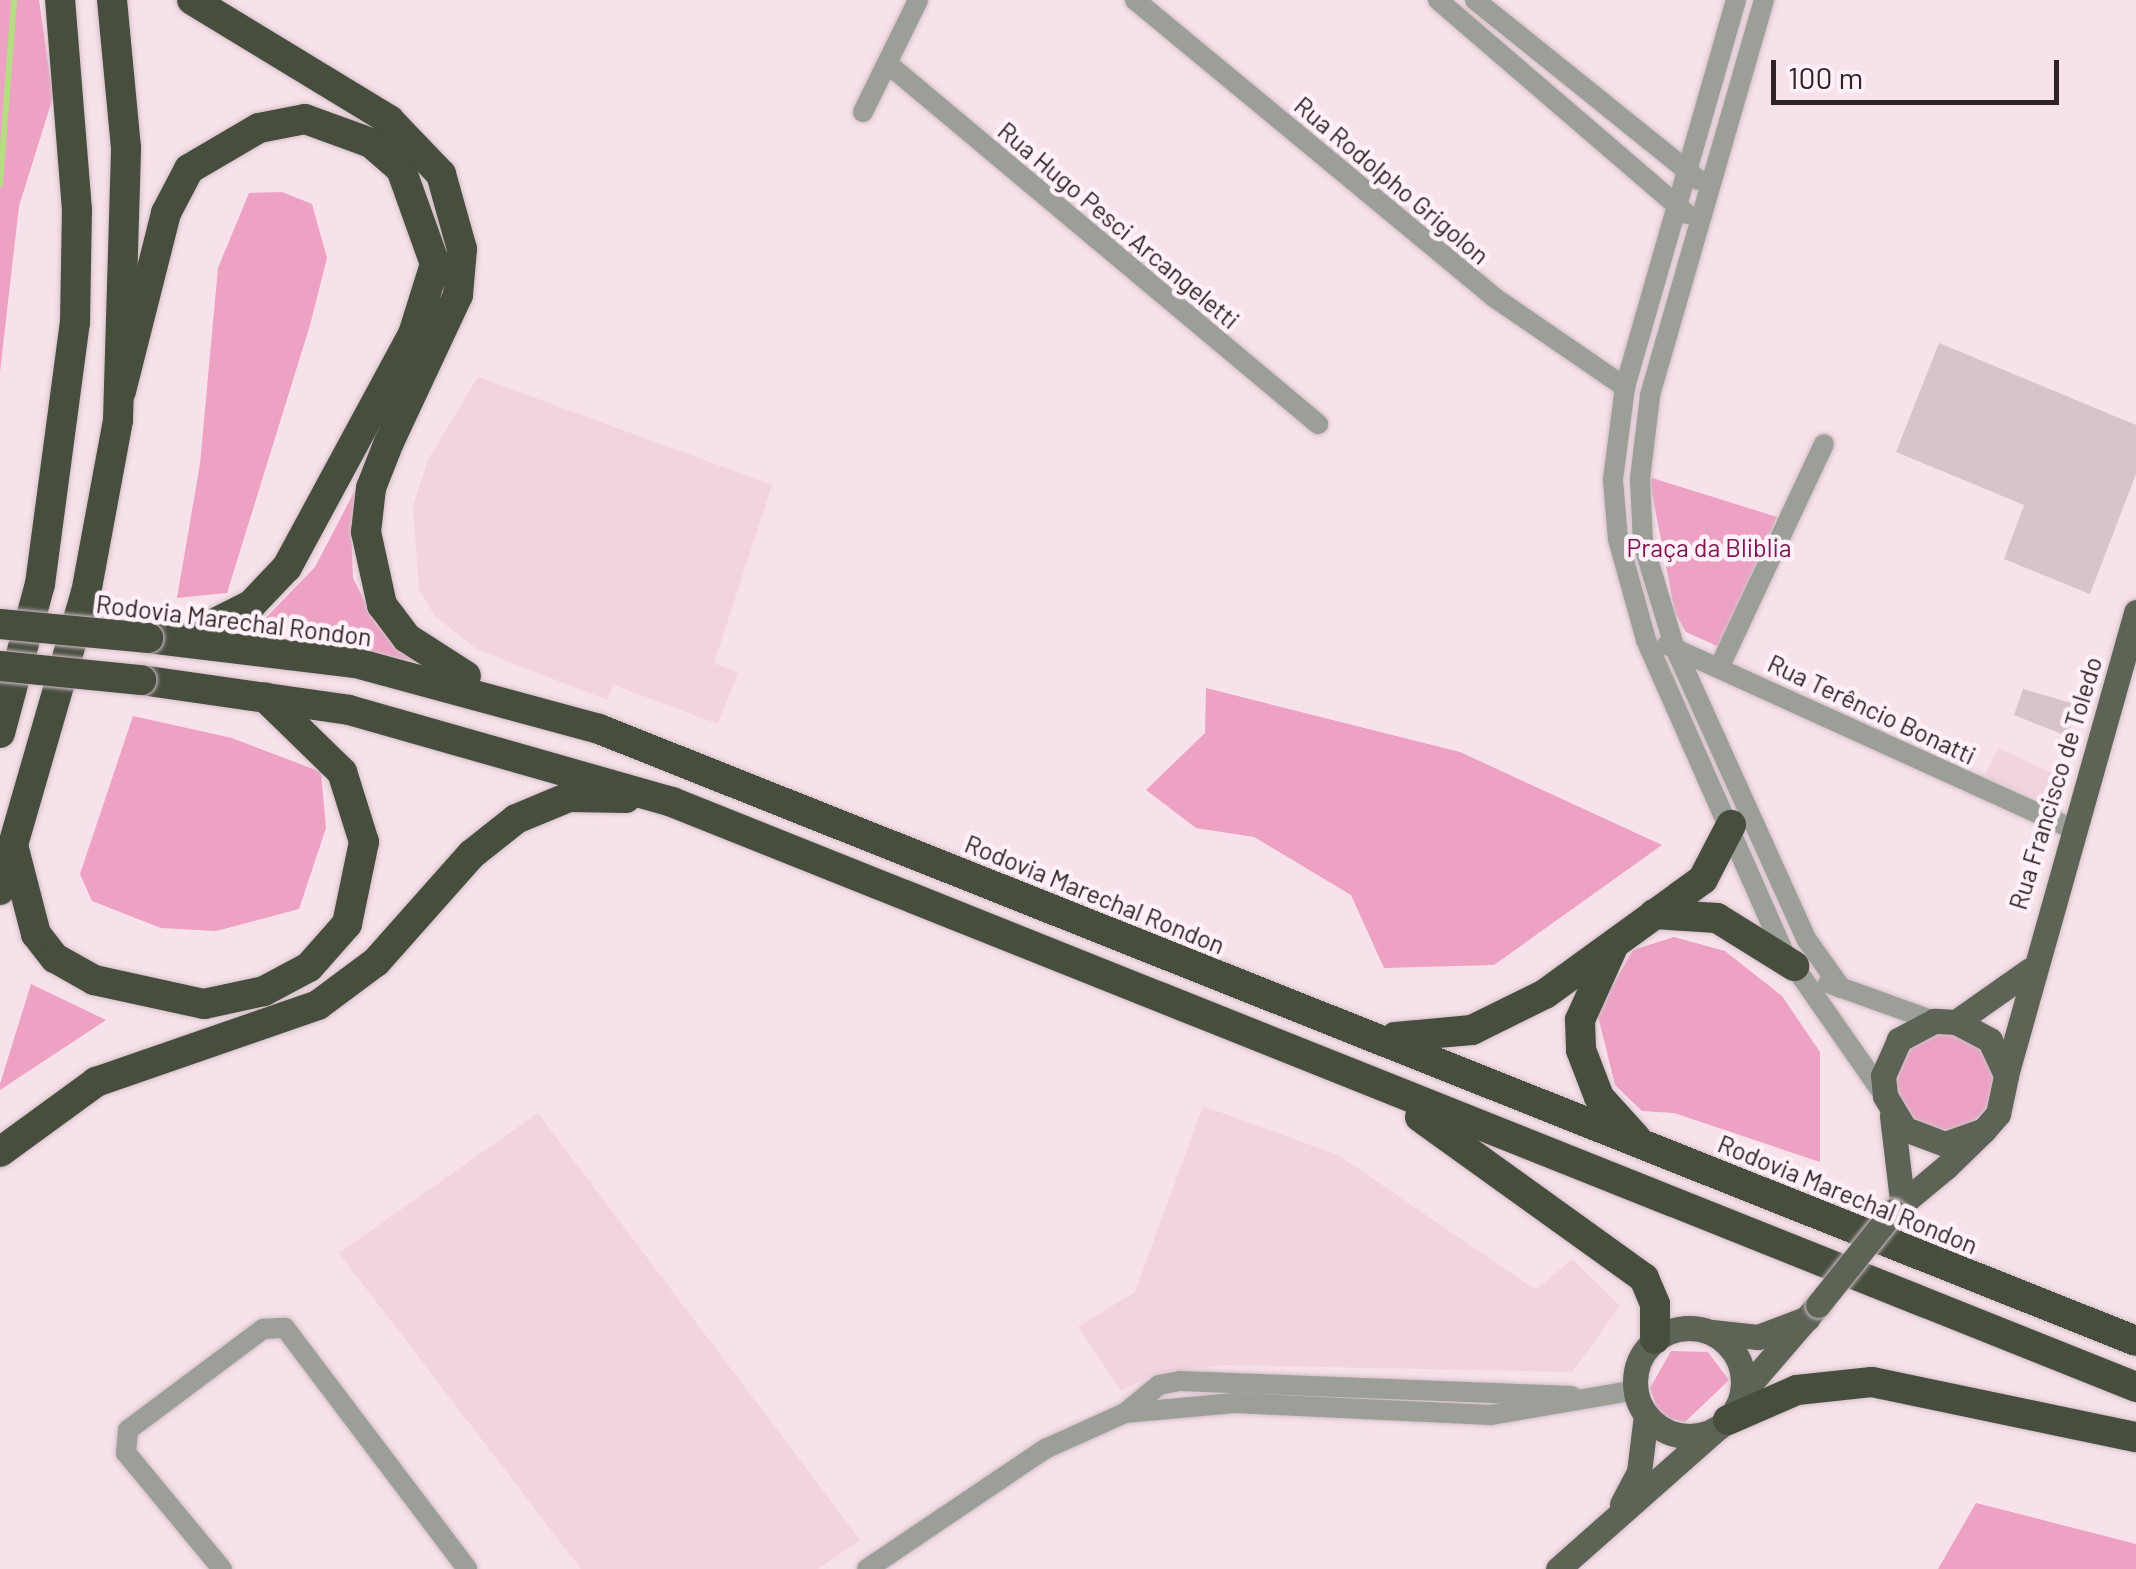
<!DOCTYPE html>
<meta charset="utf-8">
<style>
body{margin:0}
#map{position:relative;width:2136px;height:1569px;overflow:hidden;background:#f7e1ea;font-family:Barlow,sans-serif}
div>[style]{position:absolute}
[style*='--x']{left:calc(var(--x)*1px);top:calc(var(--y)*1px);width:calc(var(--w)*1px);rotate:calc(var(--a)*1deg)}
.built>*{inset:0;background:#f2d4e0}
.green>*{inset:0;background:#eda1c3}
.round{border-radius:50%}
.stream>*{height:6px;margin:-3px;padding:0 3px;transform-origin:3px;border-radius:3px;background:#b7dd84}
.building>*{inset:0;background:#d8c3cb}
.roads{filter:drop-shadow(0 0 2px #d2bfc7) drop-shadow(0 0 2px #d2bfc7)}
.minor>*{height:20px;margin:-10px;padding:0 10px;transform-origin:10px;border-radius:10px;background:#9b9f97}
.major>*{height:25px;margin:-12.5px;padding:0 12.5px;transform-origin:12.5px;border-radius:12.5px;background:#5d6355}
.major>.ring{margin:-12.5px;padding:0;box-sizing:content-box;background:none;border:25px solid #5d6355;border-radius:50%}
.highway>*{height:30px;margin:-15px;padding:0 15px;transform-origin:15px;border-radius:15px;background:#474e3e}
.bridges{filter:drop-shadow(0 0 2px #d2bfc7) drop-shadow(0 0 2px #d2bfc7)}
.major-bridge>*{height:25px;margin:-12.5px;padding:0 12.5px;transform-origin:12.5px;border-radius:12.5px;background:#5d6355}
.highway-bridge>*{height:30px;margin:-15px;padding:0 15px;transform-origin:15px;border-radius:15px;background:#474e3e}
span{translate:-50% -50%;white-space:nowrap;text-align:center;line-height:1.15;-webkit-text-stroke:9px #fff1f7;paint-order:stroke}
.street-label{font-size:25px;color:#2b2326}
.park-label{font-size:25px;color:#801352}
.scale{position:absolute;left:1771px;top:60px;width:288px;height:45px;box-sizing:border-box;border:5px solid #2b2326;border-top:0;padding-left:12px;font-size:30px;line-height:35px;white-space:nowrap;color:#2b2326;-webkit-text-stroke:8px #fff1f7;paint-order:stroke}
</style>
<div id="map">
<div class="built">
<div style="clip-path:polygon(478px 377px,772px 485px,714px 663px,738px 673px,718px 724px,614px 685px,607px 700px,477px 649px,435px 616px,419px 590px,413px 506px,428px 460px)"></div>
<div style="clip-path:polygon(1998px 748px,2067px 780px,2054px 806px,1985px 776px)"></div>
<div style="clip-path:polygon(1203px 1106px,1338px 1155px,1536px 1290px,1572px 1259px,1620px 1306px,1572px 1372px,1225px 1365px,1159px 1372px,1121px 1391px,1078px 1327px,1135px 1292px)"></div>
<div style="clip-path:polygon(538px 1113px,860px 1540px,818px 1569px,581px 1569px,339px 1253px)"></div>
</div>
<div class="green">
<div style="clip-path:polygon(0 0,39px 0,53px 97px,19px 206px,0 372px)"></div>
<div style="clip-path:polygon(282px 192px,312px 204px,327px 258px,310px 325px,227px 593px,177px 598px,200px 464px,218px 268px,249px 193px)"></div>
<div style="clip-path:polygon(363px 475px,351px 523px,353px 578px,376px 624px,420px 663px,258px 626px,315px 567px)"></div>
<div style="clip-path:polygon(1649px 477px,1777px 517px,1719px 647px,1686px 632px,1675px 613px)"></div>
<div style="clip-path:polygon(1206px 688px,1460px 752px,1662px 845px,1494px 965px,1384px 968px,1351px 895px,1254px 837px,1196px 828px,1146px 790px,1205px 733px)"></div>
<div style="clip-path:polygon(133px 716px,232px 738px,321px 772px,326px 828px,299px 909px,216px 931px,161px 928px,92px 901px,80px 874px)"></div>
<div style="clip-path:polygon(1674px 937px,1725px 951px,1782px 996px,1820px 1052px,1820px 1162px,1674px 1113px,1642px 1111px,1615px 1085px,1597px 1012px,1633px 950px)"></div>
<div style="clip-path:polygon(31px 984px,106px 1020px,0 1090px,0 1084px)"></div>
<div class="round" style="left:1896px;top:1032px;width:98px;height:98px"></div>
<div style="clip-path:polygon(1671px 1351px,1708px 1352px,1729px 1380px,1685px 1422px,1660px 1417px,1650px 1388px)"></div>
<div style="clip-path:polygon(1976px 1503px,2136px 1544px,2136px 1569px,1938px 1569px)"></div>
</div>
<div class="stream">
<div style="--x:0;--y:184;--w:185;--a:-85.6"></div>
</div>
<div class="building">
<div style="clip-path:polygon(1939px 343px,2136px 425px,2136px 474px,2090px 594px,2004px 559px,2024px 505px,1896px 452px)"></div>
<div style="clip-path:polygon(2023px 689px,2078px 705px,2067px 736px,2014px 715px)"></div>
</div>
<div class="roads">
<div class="minor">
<div style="--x:1135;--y:0;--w:467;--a:39.6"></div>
<div style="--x:1495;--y:298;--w:158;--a:34.4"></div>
<div style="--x:1438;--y:0;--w:328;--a:40.7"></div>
<div style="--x:1475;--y:0;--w:287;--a:38.8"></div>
<div style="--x:1736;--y:0;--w:403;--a:106"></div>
<div style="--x:1625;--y:387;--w:94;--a:97.4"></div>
<div style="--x:1613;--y:480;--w:59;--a:85.2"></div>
<div style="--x:1618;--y:539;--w:105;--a:74.5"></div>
<div style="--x:1646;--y:640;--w:350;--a:66.2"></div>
<div style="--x:1764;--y:0;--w:412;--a:106.1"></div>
<div style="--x:1650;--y:396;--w:84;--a:96.9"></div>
<div style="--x:1640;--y:479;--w:64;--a:87.3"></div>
<div style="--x:1643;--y:543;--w:108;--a:73.2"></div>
<div style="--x:1674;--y:646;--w:323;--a:65.7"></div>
<div style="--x:1807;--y:940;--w:59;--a:54.7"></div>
<div style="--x:888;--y:64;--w:561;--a:39.94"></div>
<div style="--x:863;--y:112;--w:125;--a:-63.8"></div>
<div style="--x:1667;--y:645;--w:448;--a:24.4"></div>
<div style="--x:1720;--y:666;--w:245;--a:-64.9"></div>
<div style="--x:1794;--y:966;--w:157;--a:55.1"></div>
<div style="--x:1828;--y:983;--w:113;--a:19.7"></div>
<div style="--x:1125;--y:1413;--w:44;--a:-39.5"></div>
<div style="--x:1159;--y:1385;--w:21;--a:-11"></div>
<div style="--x:1180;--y:1381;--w:392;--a:2.2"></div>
<div style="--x:222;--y:1569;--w:151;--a:-129.6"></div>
<div style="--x:126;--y:1453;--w:23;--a:-85"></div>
<div style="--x:128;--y:1430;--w:169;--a:-36.8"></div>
<div style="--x:263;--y:1329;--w:22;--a:-3"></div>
<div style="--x:285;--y:1328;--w:302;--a:52.9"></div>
<div style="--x:867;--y:1569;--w:215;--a:-34"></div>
<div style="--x:1045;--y:1449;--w:88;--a:-24.2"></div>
<div style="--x:1125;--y:1413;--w:110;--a:-5.2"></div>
<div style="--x:1235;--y:1403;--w:256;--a:2.7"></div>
<div style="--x:1491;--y:1415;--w:147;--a:-9.8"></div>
</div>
<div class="major">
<div style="--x:1956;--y:1022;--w:90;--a:-35.1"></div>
<div style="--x:2006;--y:1075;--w:481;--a:-74.3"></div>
<div style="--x:1892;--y:1116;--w:85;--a:83.2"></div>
<div style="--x:1893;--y:1211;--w:69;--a:-39.7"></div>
<div style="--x:1946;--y:1167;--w:53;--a:-44.2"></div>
<div style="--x:1984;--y:1130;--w:21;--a:-49"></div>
<div style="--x:1998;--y:1114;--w:40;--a:-78"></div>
<div style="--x:2006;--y:1075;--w:38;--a:-115"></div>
<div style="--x:1990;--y:1040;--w:38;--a:-152"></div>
<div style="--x:1956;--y:1022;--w:22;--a:-177"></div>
<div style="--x:1934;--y:1021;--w:40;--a:152"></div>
<div style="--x:1899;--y:1040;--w:39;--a:114"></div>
<div style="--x:1883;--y:1076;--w:20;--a:84"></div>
<div style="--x:1885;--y:1096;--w:39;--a:59"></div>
<div style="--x:1905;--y:1129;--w:43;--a:20.6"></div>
<div style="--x:1945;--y:1144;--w:41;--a:-19.7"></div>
<div class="ring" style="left:1635px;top:1328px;width:83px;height:83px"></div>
<div style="--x:1712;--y:1332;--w:46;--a:6.2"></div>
<div style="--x:1758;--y:1337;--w:53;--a:-20.8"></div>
<div style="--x:1742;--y:1393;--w:116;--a:-49.2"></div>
<div style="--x:1622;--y:1504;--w:36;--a:-62"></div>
<div style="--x:1639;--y:1472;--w:57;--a:-83"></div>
<div style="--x:1558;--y:1569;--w:211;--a:-41.5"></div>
</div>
<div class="highway">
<div style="--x:192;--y:0;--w:231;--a:31.3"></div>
<div style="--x:389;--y:120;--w:75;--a:46.1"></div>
<div style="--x:441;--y:174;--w:78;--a:74.4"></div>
<div style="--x:462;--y:249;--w:46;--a:95"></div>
<div style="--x:458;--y:295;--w:162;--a:115.1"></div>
<div style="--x:389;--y:442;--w:49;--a:111.4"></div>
<div style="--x:371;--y:488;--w:44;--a:96.5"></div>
<div style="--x:366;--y:532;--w:75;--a:77.6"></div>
<div style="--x:382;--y:605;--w:41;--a:52.9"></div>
<div style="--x:407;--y:638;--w:70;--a:32.8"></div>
<div style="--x:121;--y:391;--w:184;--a:-75.8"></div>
<div style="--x:166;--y:213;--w:50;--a:-62.4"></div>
<div style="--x:189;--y:169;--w:81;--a:-30.4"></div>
<div style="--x:259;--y:128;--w:47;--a:-11.1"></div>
<div style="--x:305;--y:119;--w:70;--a:20"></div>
<div style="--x:371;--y:143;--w:40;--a:41"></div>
<div style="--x:401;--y:169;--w:101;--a:70.3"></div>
<div style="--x:435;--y:264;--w:73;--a:107.4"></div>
<div style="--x:413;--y:334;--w:265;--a:118.4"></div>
<div style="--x:287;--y:567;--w:52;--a:133.5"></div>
<div style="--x:251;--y:605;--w:78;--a:153.4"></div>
<div style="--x:148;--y:638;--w:209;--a:6.9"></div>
<div style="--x:356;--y:663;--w:252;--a:15.2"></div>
<div style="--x:599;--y:729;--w:1654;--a:21.71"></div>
<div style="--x:141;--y:680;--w:210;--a:8.2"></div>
<div style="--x:349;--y:710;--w:336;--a:15.9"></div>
<div style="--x:672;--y:802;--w:1577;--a:21.78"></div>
<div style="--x:0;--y:733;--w:154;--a:-75"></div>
<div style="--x:40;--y:584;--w:263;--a:-82.4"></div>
<div style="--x:75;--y:323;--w:113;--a:-89"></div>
<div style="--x:77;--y:210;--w:211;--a:-94.6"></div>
<div style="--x:14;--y:849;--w:88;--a:75.5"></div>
<div style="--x:36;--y:934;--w:31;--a:52"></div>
<div style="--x:55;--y:958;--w:45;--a:29.4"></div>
<div style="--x:94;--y:980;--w:113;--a:12.3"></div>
<div style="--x:204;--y:1004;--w:61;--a:-12.2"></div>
<div style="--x:264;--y:991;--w:51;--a:-28.1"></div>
<div style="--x:309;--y:967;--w:57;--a:-48.5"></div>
<div style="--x:347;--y:924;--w:84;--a:-78.3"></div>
<div style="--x:364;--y:842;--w:73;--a:-107.4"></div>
<div style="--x:342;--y:772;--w:107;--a:-135.8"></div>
<div style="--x:0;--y:890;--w:309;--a:-73.9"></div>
<div style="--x:86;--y:593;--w:176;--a:-79.5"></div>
<div style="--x:118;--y:420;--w:272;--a:-88.3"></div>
<div style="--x:126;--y:148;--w:149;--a:-95.4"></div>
<div style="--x:1654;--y:914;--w:63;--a:3.6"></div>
<div style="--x:1717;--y:918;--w:91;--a:31.9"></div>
<div style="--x:1612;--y:949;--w:78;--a:114.3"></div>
<div style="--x:1580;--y:1020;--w:30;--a:88"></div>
<div style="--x:1581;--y:1050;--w:50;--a:69"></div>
<div style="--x:1599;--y:1097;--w:55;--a:47.9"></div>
<div style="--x:1395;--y:1037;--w:77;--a:-5.2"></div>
<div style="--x:1472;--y:1030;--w:81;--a:-26.3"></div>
<div style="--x:1545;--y:994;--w:195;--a:-36"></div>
<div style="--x:1703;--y:879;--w:61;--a:-62.6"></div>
<div style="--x:1420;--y:1117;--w:276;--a:35.7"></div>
<div style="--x:1644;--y:1278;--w:28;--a:67"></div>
<div style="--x:1655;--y:1304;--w:35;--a:90"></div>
<div style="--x:0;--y:1152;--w:119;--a:-36.1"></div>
<div style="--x:96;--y:1082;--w:235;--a:-19.1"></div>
<div style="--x:318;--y:1005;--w:72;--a:-36.6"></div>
<div style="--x:376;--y:962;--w:144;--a:-48.4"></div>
<div style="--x:472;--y:854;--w:56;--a:-38.5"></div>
<div style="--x:516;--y:819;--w:57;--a:-22.5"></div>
<div style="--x:569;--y:797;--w:57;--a:1"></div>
<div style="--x:1728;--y:1420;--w:75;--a:-23.5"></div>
<div style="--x:1797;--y:1390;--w:75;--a:-6.1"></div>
<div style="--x:1872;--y:1382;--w:270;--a:11.8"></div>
</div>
</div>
<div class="bridges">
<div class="major-bridge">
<div style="--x:1818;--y:1305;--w:120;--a:-51.4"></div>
</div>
<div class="highway-bridge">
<div style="--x:0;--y:624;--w:149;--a:5.4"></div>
<div style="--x:0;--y:666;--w:142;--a:5.7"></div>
</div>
</div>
<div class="street-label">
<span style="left:1392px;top:180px;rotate:40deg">Rua Rodolpho Grigolon</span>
<span style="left:1119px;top:225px;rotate:40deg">Rua Hugo Pesci Arcangeletti</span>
<span style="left:234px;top:620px;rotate:7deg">Rodovia Marechal Rondon</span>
<span style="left:1872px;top:709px;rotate:25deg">Rua Terêncio Bonatti</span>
<span style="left:2055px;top:783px;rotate:-73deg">Rua Francisco de Toledo</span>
<span style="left:1095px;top:894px;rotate:22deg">Rodovia Marechal Rondon</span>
<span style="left:1848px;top:1194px;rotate:22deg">Rodovia Marechal Rondon</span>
</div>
<div class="park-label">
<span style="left:1709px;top:547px">Praça da Bliblia</span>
</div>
<div class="scale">100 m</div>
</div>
